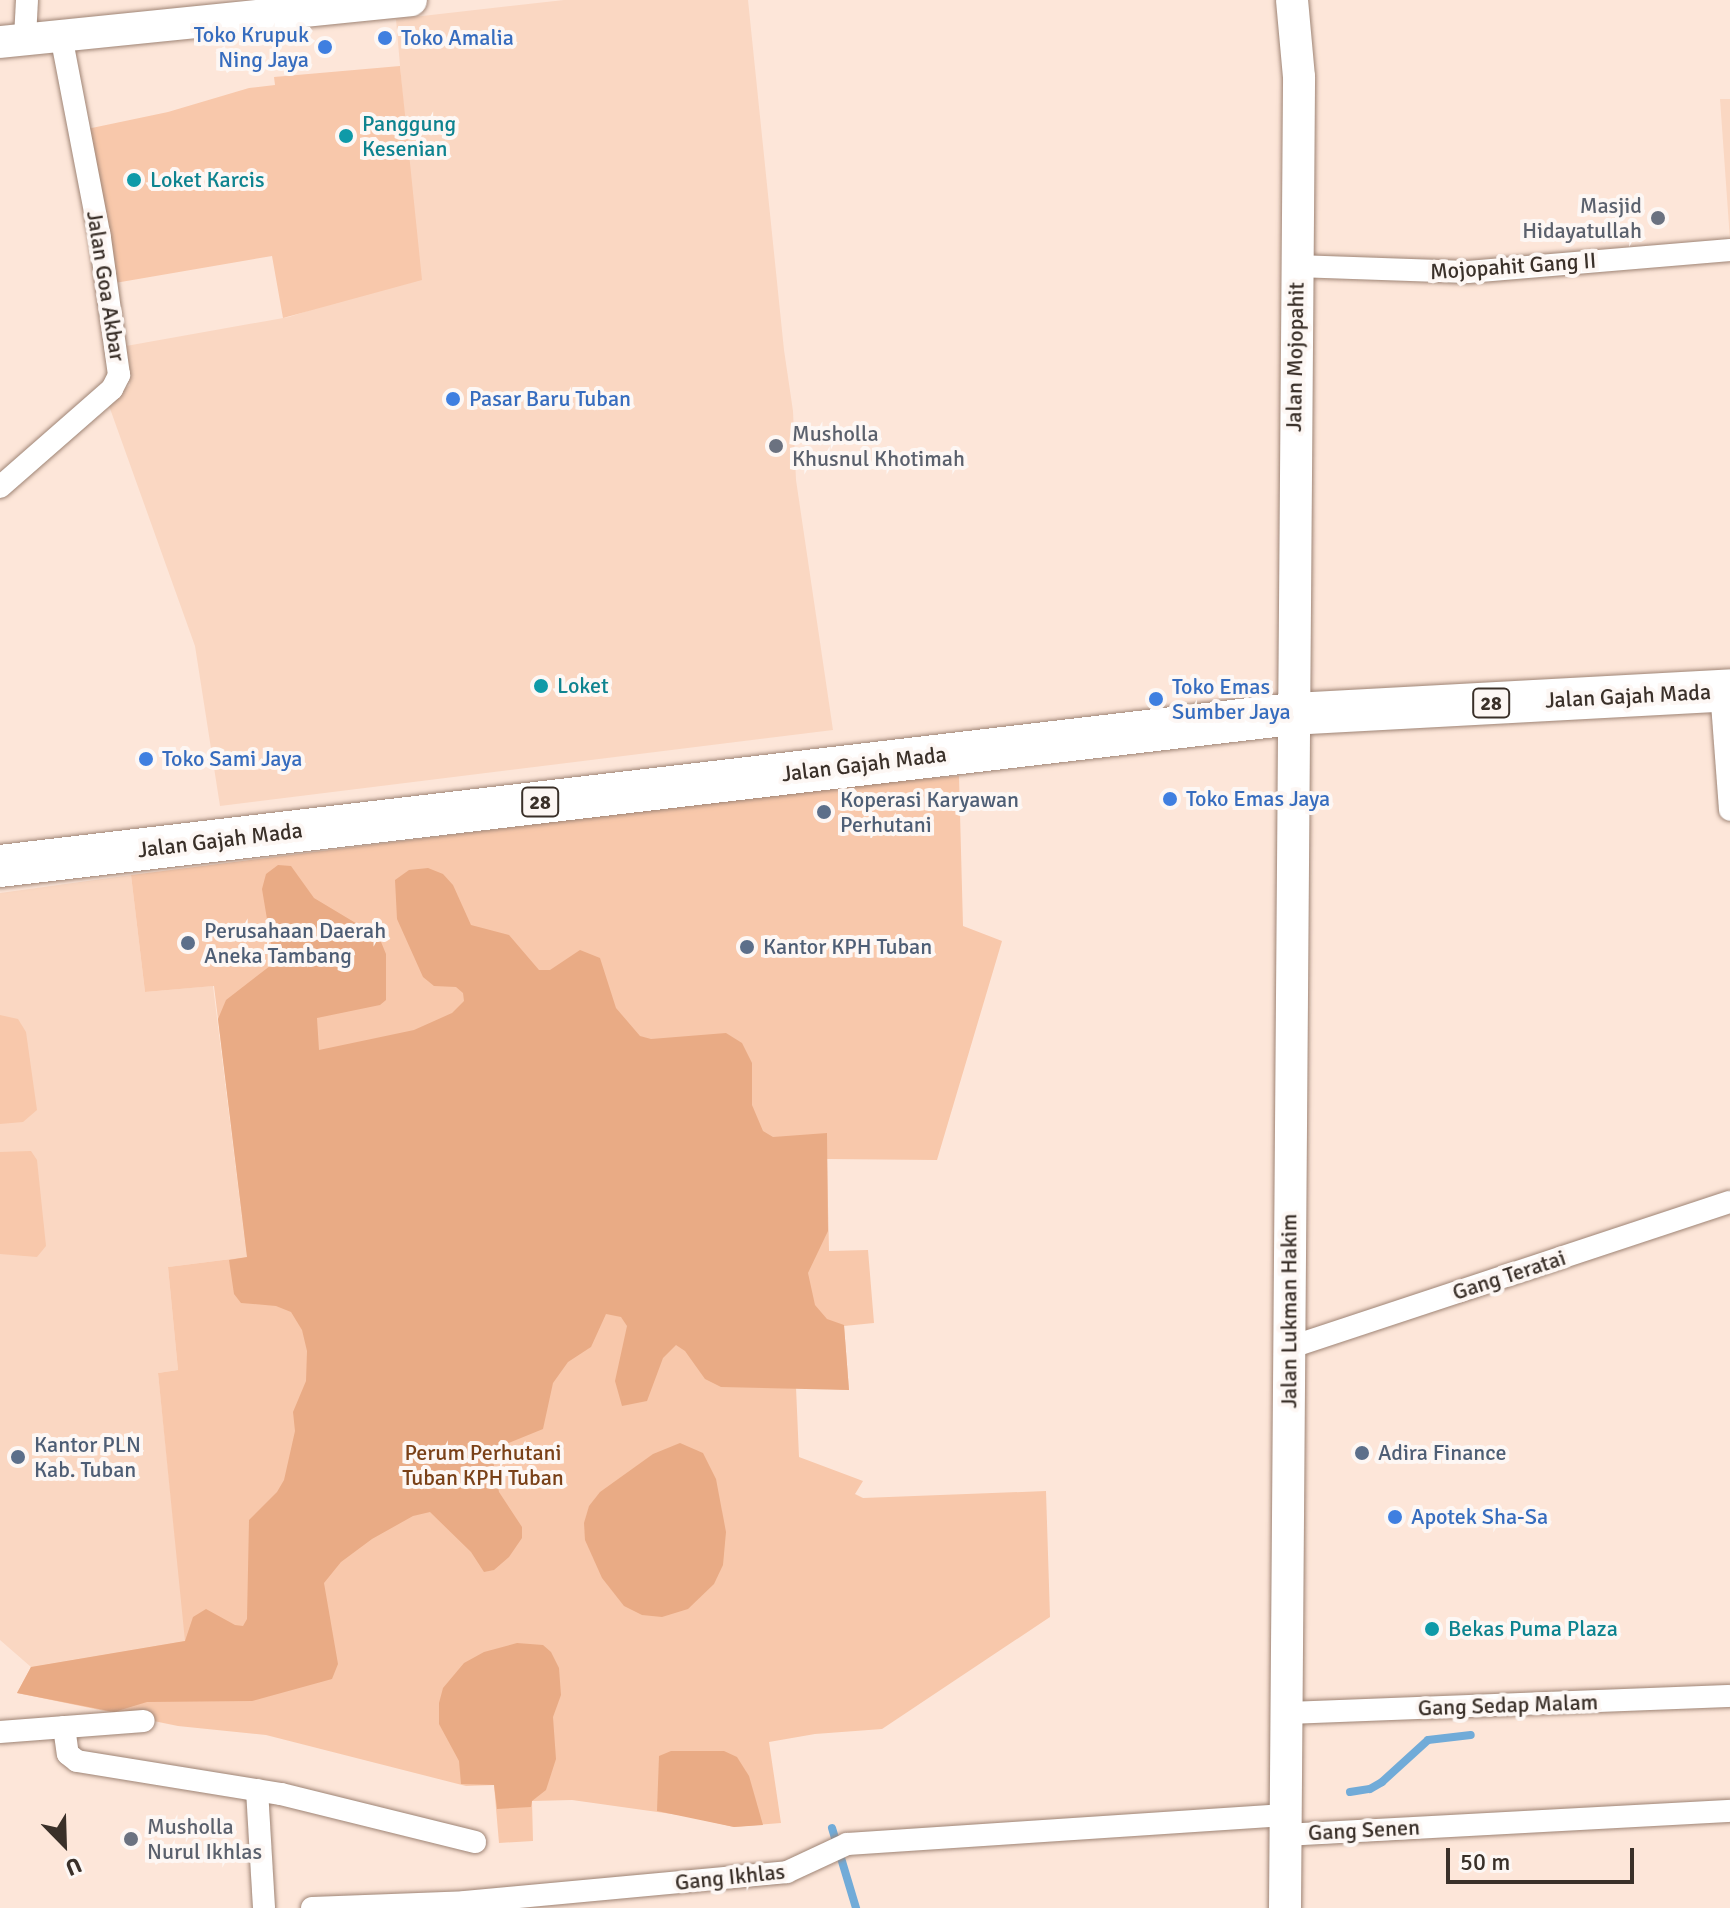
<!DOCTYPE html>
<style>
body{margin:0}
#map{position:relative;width:1730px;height:1908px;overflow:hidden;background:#fde6d9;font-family:Signika,sans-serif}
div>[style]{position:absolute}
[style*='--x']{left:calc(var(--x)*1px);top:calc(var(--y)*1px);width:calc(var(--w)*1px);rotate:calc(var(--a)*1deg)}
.built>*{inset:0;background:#fad7c2}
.green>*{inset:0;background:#f8c8ab}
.forest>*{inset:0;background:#e9ab85}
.stream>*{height:8px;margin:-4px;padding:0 4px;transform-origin:4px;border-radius:4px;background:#71abd8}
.roads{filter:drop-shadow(0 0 2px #9e8475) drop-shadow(0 0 2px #9e8475)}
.street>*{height:22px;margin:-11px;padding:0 11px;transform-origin:11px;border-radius:11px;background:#fff}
.secondary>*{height:32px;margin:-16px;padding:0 16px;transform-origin:16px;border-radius:16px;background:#fff}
.highway>*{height:42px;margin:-21px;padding:0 21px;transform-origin:21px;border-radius:21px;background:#fff}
.dots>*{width:22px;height:22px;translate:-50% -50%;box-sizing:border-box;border:4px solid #fdf7f4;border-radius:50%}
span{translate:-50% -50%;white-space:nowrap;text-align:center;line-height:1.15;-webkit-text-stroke:8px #fdf7f4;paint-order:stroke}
.shield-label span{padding:2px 6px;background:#fdf7f4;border:2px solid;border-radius:6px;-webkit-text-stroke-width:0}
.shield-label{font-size:20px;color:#3a3029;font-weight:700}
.shop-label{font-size:22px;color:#366cbe}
.right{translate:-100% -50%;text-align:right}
.left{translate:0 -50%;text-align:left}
.culture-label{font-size:22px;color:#0d838f}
.worship-label{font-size:22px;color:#5b616d}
.street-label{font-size:22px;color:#3a3029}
.service-label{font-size:22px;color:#4e5e75}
.park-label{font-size:22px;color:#7a4118}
.north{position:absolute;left:24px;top:1804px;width:80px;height:80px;-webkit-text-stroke:6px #fdf7f4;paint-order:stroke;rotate:157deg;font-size:22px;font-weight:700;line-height:32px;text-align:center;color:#3a3029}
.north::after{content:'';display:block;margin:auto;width:28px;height:36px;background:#3a3029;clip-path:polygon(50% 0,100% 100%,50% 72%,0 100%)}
.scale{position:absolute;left:1446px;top:1848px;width:188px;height:36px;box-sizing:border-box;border:4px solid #3a3029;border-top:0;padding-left:10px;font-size:24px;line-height:28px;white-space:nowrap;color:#3a3029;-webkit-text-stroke:6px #fdf7f4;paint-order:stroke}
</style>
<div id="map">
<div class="built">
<div style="clip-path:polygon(564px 0,748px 0,784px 350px,793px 411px,796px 480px,833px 730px,220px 806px,195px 646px,108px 403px,130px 385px,126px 346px,289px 317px,341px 300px,413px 216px,396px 19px)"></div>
<div style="clip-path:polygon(1720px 99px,1730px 99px,1730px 240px)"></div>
<div style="clip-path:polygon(131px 875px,145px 992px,213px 986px,247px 1257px,168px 1267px,178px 1370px,158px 1373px,186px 1641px,31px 1667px,0 1640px,0 893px)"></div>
</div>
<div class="green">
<div style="clip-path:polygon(400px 66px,422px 280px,283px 318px,272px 256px,115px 283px,87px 129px,168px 112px,249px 88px,275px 85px,274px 77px)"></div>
<div style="clip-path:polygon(959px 776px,963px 926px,1002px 941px,937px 1160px,827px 1159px,829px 1251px,868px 1250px,874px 1323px,844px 1326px,849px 1390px,796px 1387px,799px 1457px,863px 1481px,855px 1494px,863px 1498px,1046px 1491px,1050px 1617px,882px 1729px,815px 1734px,769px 1742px,781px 1823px,734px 1827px,686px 1816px,572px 1800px,532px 1801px,533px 1841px,499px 1843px,494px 1785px,466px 1786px,266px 1735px,178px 1726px,17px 1693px,31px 1667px,185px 1641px,158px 1373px,178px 1370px,168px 1267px,247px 1257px,214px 986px,145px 992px,131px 875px,865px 783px)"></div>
<div style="clip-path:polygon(0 1015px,18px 1019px,26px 1032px,37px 1110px,23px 1122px,0 1124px)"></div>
<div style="clip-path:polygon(31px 1151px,37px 1160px,46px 1246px,37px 1257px,0 1254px,0 1152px)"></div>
</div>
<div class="forest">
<div style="clip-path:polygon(278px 865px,291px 866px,314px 898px,379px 937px,386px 954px,386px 1000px,380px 1005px,317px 1018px,319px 1050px,414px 1030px,452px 1013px,464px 1001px,463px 993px,456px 987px,434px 986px,423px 977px,397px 919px,395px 880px,409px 870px,428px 868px,443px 874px,453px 885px,471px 925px,509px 935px,539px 970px,550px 970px,580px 950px,600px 958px,616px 1008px,640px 1036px,651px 1039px,726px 1033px,742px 1043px,752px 1063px,752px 1105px,763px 1131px,773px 1137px,827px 1133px,828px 1231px,808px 1273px,815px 1305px,827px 1319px,844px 1325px,849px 1390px,721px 1387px,705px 1379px,685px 1351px,676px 1345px,663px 1358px,647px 1401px,622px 1406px,615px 1381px,627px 1326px,621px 1317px,606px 1314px,591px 1347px,568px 1362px,553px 1383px,543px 1429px,491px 1450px,499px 1492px,522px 1527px,522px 1538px,509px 1557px,494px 1570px,484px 1572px,471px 1552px,430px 1512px,413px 1516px,372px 1539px,341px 1562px,324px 1583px,338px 1664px,332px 1679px,252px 1701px,147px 1702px,114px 1712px,17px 1693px,31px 1667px,185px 1641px,193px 1617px,206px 1609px,235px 1625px,243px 1626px,247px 1619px,249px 1520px,277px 1492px,284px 1480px,295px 1431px,293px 1412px,306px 1381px,307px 1351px,302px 1330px,291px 1312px,276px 1306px,241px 1303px,234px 1294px,229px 1260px,247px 1257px,218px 1019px,226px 1000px,270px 966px,272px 949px,262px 889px,266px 874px)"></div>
<div style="clip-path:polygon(680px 1443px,703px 1453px,716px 1479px,726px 1532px,723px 1565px,714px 1584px,688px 1609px,662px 1617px,642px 1615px,624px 1606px,602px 1578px,585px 1540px,584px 1523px,589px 1506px,600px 1492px,653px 1454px)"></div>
<div style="clip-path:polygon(517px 1643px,543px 1645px,551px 1652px,559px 1668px,561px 1695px,553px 1717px,556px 1759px,546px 1790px,532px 1801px,531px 1807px,497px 1809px,494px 1785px,461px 1784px,459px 1761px,439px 1724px,439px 1703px,443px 1688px,464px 1663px,484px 1652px)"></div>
<div style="clip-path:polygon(671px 1751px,724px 1751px,737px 1757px,749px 1776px,763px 1825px,734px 1827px,657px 1811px,659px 1756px)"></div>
</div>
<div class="stream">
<div style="--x:1350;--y:1792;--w:20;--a:-9"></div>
<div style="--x:1370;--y:1789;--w:14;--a:-30"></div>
<div style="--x:1382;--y:1782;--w:62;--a:-42.4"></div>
<div style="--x:1428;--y:1740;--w:43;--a:-6.6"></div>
<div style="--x:832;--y:1828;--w:84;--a:73.3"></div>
</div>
<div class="roads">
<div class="street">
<div style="--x:25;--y:38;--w:38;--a:-87"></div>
<div style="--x:1296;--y:266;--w:172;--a:2"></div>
<div style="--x:1468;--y:272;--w:263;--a:-4.8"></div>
<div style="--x:0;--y:487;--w:149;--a:-41.2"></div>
<div style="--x:112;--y:389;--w:16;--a:-63"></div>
<div style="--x:119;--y:375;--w:138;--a:-97.9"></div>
<div style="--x:100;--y:238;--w:206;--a:-100.9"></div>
<div style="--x:1721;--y:690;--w:120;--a:85.7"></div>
<div style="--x:1288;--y:1348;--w:465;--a:-18.3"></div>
<div style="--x:1286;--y:1713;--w:444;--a:-2.2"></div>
<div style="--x:64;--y:1727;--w:27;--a:82"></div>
<div style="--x:68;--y:1754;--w:11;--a:38"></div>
<div style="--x:77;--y:1761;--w:207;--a:9.2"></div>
<div style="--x:281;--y:1794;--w:200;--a:13.9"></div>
<div style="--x:0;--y:1732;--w:144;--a:-4.4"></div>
<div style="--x:257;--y:1790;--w:118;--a:86.6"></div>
<div style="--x:1286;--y:1835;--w:445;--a:-3.1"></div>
<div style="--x:312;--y:1908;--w:153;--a:-2.2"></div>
<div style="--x:465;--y:1902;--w:323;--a:-5.3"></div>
<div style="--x:787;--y:1872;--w:66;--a:-25"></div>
<div style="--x:847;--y:1844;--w:439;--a:-3.8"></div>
</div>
<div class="secondary">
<div style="--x:0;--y:42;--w:413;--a:-5.8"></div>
<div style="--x:1285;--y:1908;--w:1831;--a:-89.56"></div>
<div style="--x:1299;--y:77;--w:77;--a:-95.2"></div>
</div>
<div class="highway">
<div style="--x:0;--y:866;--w:1301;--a:-6.71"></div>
<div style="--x:1292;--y:714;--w:439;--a:-3.1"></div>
</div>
</div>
<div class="dots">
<div style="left:385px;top:38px;background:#3f7fe0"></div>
<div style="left:325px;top:47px;background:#3f7fe0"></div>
<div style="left:346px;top:136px;background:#0f9aa8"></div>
<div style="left:134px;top:180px;background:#0f9aa8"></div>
<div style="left:1658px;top:218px;background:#6b7280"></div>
<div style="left:453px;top:399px;background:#3f7fe0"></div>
<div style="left:776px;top:446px;background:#6b7280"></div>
<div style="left:541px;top:686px;background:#0f9aa8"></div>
<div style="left:1156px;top:699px;background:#3f7fe0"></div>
<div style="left:146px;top:759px;background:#3f7fe0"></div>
<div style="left:1170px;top:799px;background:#3f7fe0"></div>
<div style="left:824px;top:812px;background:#5c6f8a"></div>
<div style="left:188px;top:943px;background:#5c6f8a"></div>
<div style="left:747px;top:947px;background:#5c6f8a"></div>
<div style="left:1362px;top:1453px;background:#5c6f8a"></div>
<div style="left:18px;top:1457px;background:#5c6f8a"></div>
<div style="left:1395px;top:1517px;background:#3f7fe0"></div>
<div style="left:1432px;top:1629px;background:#0f9aa8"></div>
<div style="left:131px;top:1839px;background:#6b7280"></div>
</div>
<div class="shield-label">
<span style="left:1491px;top:703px">28</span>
<span style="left:540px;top:802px">28</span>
</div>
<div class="shop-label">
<span class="right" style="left:309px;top:47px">Toko Krupuk<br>Ning Jaya</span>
<span class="left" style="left:401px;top:38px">Toko Amalia</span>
<span class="left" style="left:469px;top:399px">Pasar Baru Tuban</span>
<span class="left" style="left:1172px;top:699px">Toko Emas<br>Sumber Jaya</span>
<span class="left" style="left:162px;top:759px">Toko Sami Jaya</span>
<span class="left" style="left:1186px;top:799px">Toko Emas Jaya</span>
<span class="left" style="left:1411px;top:1517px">Apotek Sha-Sa</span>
</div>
<div class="culture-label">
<span class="left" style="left:362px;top:136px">Panggung<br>Kesenian</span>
<span class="left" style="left:150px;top:180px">Loket Karcis</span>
<span class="left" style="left:557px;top:686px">Loket</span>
<span class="left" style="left:1448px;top:1629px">Bekas Puma Plaza</span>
</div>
<div class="worship-label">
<span class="right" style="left:1642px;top:218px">Masjid<br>Hidayatullah</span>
<span class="left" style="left:792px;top:446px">Musholla<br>Khusnul Khotimah</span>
<span class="left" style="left:147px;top:1839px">Musholla<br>Nurul Ikhlas</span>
</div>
<div class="street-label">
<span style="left:1513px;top:266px;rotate:-4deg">Mojopahit Gang II</span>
<span style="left:106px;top:286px;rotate:81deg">Jalan Goa Akbar</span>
<span style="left:1295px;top:357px;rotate:-89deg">Jalan Mojopahit</span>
<span style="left:1628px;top:696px;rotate:-3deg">Jalan Gajah Mada</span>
<span style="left:864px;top:764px;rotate:-7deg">Jalan Gajah Mada</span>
<span style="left:220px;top:840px;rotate:-7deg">Jalan Gajah Mada</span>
<span style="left:1509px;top:1275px;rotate:-18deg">Gang Teratai</span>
<span style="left:1289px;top:1311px;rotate:-90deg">Jalan Lukman Hakim</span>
<span style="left:1508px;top:1705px;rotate:-2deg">Gang Sedap Malam</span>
<span style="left:1364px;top:1830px;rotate:-3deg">Gang Senen</span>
<span style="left:730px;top:1877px;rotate:-6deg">Gang Ikhlas</span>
</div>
<div class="service-label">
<span class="left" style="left:840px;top:812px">Koperasi Karyawan<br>Perhutani</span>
<span class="left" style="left:204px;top:943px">Perusahaan Daerah<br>Aneka Tambang</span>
<span class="left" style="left:763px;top:947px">Kantor KPH Tuban</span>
<span class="left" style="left:34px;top:1457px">Kantor PLN<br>Kab. Tuban</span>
<span class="left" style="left:1378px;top:1453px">Adira Finance</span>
</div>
<div class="park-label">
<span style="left:483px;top:1465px">Perum Perhutani<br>Tuban KPH Tuban</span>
</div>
<div class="north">U</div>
<div class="scale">50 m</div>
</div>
